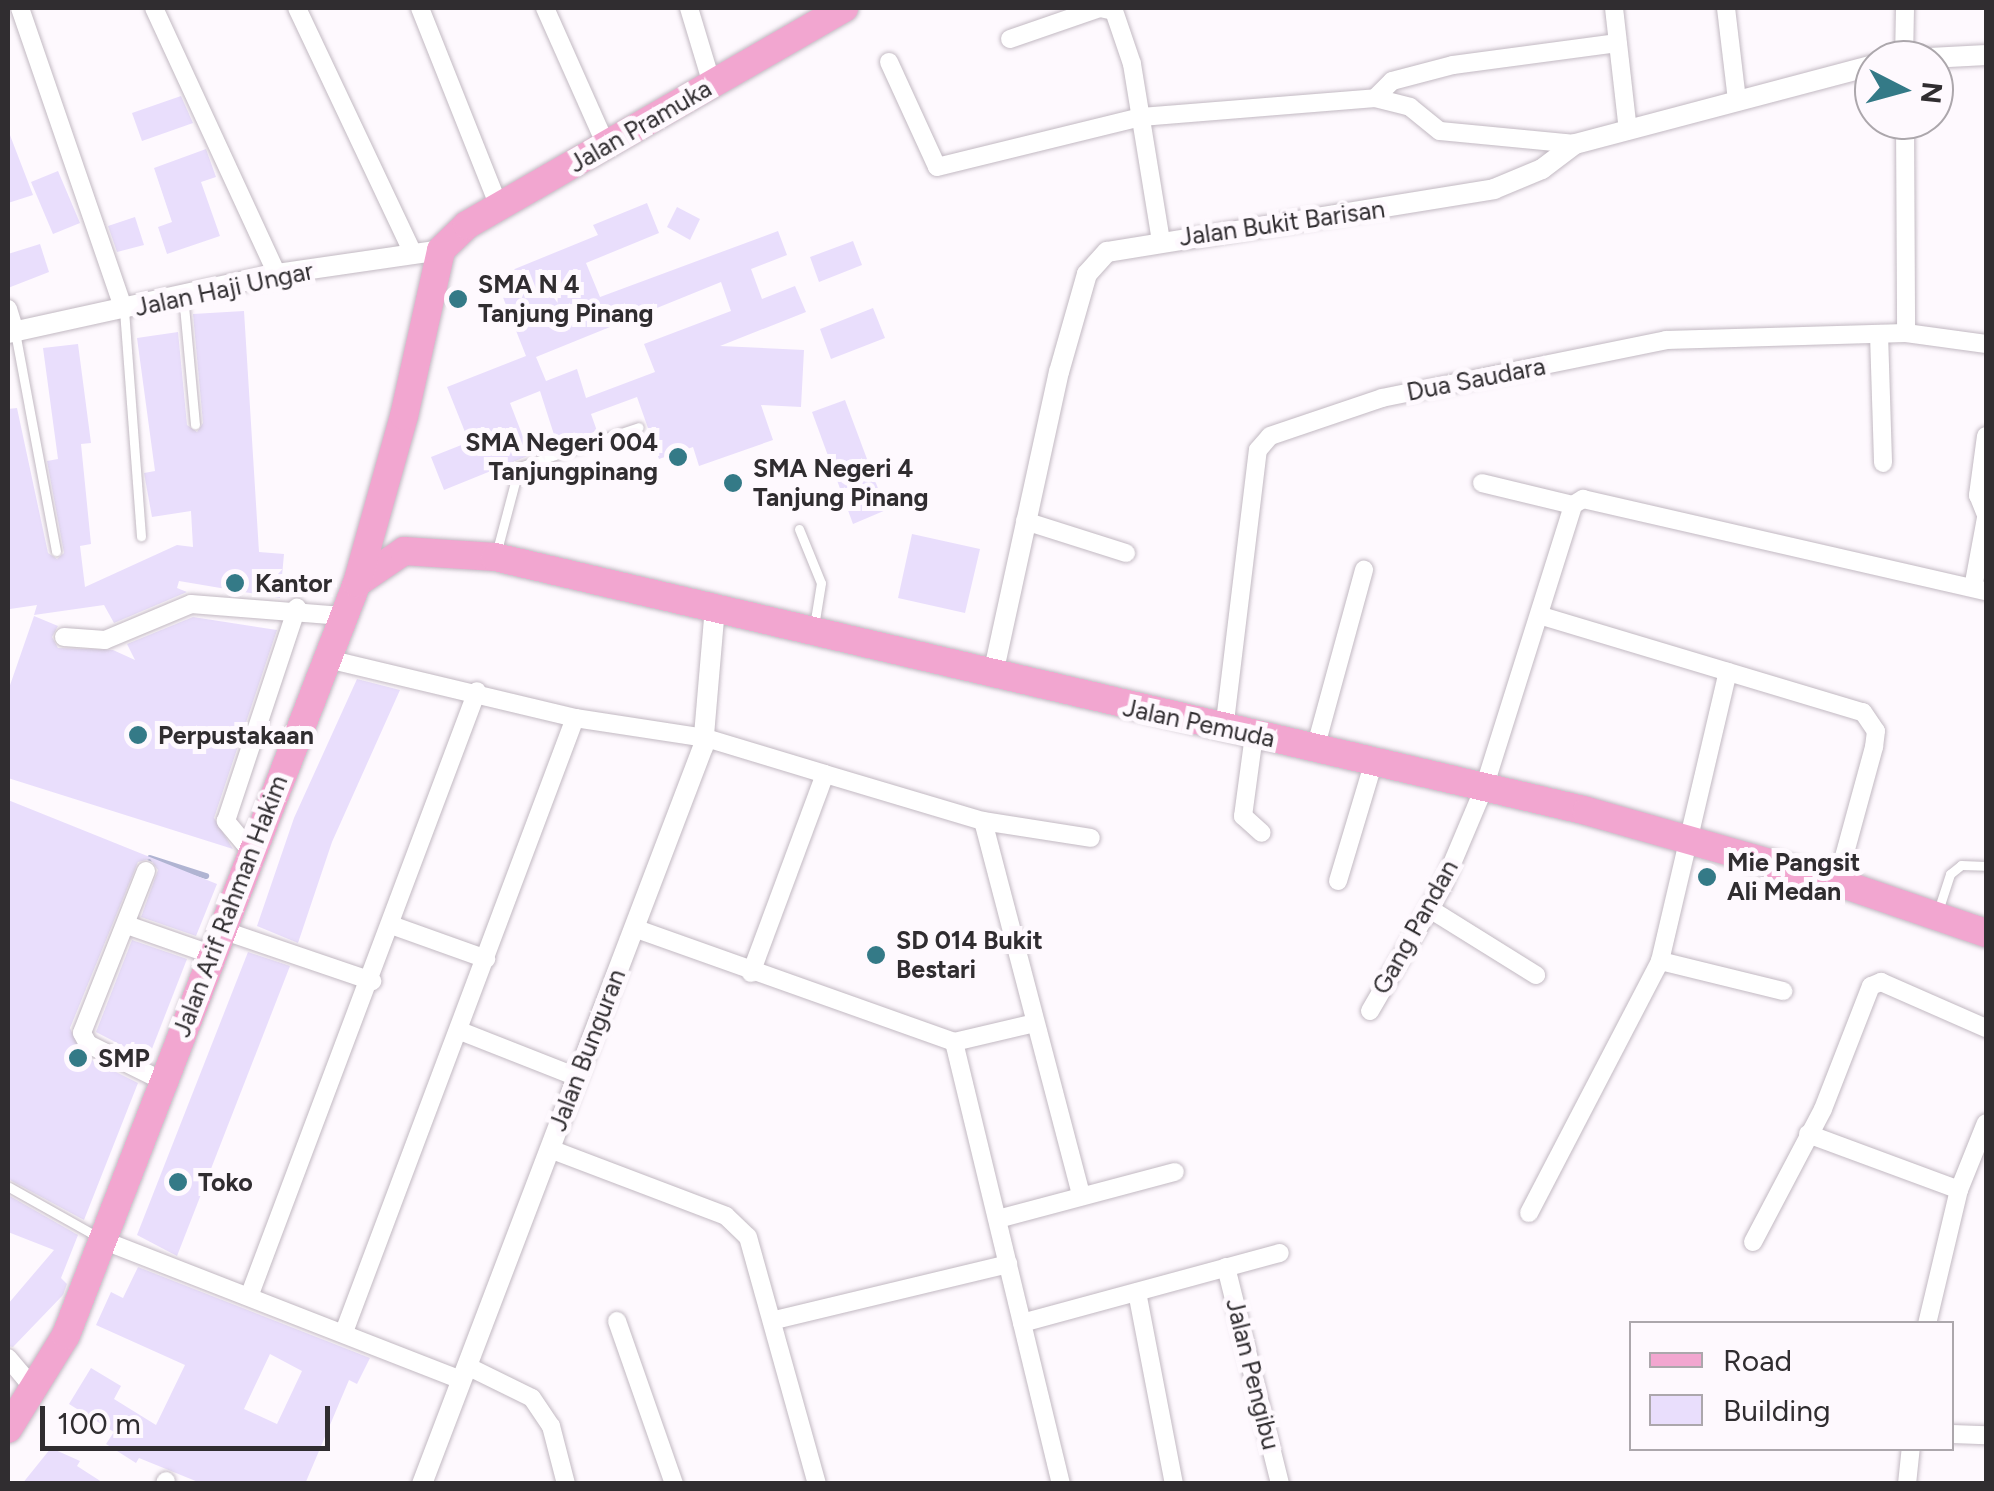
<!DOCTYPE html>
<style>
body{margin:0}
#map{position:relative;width:1994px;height:1491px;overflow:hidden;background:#fef9fe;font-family:Figtree,sans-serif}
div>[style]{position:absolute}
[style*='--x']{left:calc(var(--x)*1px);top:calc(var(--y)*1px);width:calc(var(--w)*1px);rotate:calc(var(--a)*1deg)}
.stream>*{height:6px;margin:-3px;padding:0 3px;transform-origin:3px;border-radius:3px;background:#b0b4d2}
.building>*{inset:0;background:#e9defc}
.roads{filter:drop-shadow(0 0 2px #c2b9c2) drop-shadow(0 0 2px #c2b9c2)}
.service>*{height:9px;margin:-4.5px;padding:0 4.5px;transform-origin:4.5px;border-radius:4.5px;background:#fff}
.minor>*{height:18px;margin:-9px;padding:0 9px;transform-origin:9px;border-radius:9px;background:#fff}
.tertiary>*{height:20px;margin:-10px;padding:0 10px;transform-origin:10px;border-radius:10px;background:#fff}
.primary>*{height:28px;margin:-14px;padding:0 14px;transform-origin:14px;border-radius:14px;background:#f2a6d0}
.dots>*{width:28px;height:28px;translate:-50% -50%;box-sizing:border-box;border:5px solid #fef9fe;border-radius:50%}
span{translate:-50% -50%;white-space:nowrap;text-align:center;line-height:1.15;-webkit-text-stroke:10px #fef9fe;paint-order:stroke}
.street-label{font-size:25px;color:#302d30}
.poi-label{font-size:25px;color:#302d30;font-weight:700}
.left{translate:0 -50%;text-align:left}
.right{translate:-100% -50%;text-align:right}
.frame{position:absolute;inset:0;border:10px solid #302d30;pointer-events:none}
.legend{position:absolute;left:1629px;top:1321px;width:325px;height:130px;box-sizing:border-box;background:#fef9fe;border:2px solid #aca7ac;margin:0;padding:12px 18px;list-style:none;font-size:30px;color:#302d30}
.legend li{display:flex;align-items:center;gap:20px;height:50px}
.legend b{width:50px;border:2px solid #aca7ac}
.north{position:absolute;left:1854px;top:40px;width:100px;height:100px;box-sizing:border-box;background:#fef9fe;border:2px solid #aca7ac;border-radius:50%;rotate:96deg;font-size:28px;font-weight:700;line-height:40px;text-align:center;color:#302d30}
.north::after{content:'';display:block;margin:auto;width:35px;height:45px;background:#347a87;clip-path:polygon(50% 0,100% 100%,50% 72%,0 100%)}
.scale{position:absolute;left:40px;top:1406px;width:290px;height:45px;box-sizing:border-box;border:5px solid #302d30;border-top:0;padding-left:12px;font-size:30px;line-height:35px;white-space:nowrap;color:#302d30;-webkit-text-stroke:8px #fef9fe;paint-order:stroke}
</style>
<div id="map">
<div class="stream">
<div style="--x:150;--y:858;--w:59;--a:17.8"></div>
</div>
<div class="building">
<div style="clip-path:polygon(181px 96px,193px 123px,142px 141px,132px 113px)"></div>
<div style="clip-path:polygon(8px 130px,33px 195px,8px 203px)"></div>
<div style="clip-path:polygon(206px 149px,216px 177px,201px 182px,220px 236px,167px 254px,158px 227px,172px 222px,154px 168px)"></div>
<div style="clip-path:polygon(58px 171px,80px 223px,53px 234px,31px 182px)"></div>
<div style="clip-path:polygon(evenodd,647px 203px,659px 233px,586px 263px,600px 297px,778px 231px,787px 255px,751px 269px,762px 299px,795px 286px,806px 312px,720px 346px,804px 350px,801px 407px,761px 405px,773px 440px,699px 466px,693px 447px,659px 459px,637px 397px,591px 414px,597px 431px,557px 444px,540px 391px,510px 403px,530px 455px,444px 490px,431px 457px,469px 442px,447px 387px,526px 356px,495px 277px,598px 235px,593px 225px,647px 203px,721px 282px,731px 311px,644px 344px,655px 372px,586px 398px,577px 369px,546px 381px,536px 357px,721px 282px)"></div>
<div style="clip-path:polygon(677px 207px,700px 219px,690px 240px,667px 227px)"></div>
<div style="clip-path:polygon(135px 217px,144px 245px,117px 252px,108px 226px)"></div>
<div style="clip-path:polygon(853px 241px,862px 265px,819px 282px,810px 257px)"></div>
<div style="clip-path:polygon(40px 244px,49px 272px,8px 288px,8px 254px)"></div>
<div style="clip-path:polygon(873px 308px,885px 338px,831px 359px,820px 329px)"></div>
<div style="clip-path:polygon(244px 311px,259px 552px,284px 554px,280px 598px,179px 581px,177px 588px,187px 592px,114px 623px,104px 605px,34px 615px,37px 605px,10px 609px,8px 409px,17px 408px,48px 553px,57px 559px,64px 553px,47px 461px,58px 459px,43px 348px,78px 344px,91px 443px,81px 444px,91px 544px,80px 546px,85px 587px,177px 545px,193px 547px,191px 511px,152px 517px,144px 473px,155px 471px,137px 338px,178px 332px,187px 425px,197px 432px,203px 423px,193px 314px)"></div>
<div style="clip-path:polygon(845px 400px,886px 510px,853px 524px,812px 412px)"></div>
<div style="clip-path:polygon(912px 534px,980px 549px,965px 613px,898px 598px)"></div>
<div style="clip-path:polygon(34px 616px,58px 626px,52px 637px,58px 648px,113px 650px,135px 660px,127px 644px,193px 617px,277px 630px,214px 818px,233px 849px,8px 778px,8px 691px)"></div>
<div style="clip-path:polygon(357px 679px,400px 690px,332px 842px,298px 943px,257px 926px,294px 818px)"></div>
<div style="clip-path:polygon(8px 800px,217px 884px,196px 936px,141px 917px,158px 870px,150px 859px,138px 862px,70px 1028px,82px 1055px,138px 1083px,84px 1220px,8px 1179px)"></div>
<div style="clip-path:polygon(132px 940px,187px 959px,148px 1059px,96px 1032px)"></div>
<div style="clip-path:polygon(248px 952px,290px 966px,177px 1256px,137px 1235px)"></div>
<div style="clip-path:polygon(8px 1195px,78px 1235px,61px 1278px,67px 1284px,63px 1295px,13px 1347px,8px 1346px,8px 1304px,54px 1250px,8px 1232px)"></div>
<div style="clip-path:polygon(evenodd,138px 1267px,370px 1358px,357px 1384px,349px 1380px,305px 1484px,203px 1484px,139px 1458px,136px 1463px,106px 1444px,114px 1432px,69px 1404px,91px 1368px,121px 1386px,114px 1399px,156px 1425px,185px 1365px,96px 1325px,111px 1292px,123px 1298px,138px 1267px,270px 1354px,302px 1371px,277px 1424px,244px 1409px,270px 1354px)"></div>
<div style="clip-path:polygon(51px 1448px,80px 1461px,77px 1466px,105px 1484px,22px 1484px)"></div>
</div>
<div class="roads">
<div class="service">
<div style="--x:183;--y:295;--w:130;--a:84.7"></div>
<div style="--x:124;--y:310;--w:227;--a:85.7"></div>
<div style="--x:15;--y:332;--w:223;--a:79.4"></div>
<div style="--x:799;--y:529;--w:58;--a:67.8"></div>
<div style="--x:821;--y:583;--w:44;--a:99.2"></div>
<div style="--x:496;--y:554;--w:90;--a:-75.2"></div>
<div style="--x:519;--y:467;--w:126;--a:-18.4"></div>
<div style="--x:1937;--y:914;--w:42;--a:-72"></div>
<div style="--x:1950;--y:874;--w:14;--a:-39"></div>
<div style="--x:1961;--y:865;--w:25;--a:2"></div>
<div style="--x:9;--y:1187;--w:104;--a:29.3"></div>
</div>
<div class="minor">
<div style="--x:20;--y:8;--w:319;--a:71"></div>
<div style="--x:154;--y:8;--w:293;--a:65.2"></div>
<div style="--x:297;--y:8;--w:271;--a:64.7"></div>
<div style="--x:420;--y:8;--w:214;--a:68.3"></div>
<div style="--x:545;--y:8;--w:150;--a:66"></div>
<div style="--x:689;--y:8;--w:79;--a:73.2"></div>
<div style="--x:1614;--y:8;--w:123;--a:83.5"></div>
<div style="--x:1726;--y:8;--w:93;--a:83.2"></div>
<div style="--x:1010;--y:39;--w:95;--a:-19"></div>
<div style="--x:1100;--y:8;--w:14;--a:12"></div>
<div style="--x:1114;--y:11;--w:56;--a:71.2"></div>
<div style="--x:1132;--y:64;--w:179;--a:80.7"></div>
<div style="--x:1904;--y:60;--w:52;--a:-88.9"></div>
<div style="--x:889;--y:62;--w:115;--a:65.4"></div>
<div style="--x:937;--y:167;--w:210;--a:-13.8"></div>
<div style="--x:1141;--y:117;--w:235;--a:-4.6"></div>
<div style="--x:1375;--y:98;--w:36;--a:14"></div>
<div style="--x:1410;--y:107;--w:38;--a:39"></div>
<div style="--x:1440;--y:131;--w:136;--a:5.5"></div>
<div style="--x:1375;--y:98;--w:24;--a:-45"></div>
<div style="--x:1392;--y:81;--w:63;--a:-14.7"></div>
<div style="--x:1453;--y:65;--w:166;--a:-7.6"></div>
<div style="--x:1905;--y:120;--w:213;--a:89.7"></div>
<div style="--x:8;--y:309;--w:24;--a:73"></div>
<div style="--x:1879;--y:334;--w:129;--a:88.2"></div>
<div style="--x:1986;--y:436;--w:60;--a:97.7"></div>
<div style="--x:1978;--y:495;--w:22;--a:68"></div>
<div style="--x:1482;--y:483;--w:94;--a:13.6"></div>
<div style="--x:1025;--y:521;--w:106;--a:17.6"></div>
<div style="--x:1973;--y:588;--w:71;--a:-79.5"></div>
<div style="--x:1542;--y:616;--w:335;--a:16.7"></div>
<div style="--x:1863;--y:712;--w:23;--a:56"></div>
<div style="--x:1876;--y:731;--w:16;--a:97"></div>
<div style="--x:1874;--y:747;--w:140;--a:105.3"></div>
<div style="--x:64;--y:637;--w:41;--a:4.2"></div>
<div style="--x:105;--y:640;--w:93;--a:-22.7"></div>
<div style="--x:191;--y:604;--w:152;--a:4.5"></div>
<div style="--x:328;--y:659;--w:254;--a:13.4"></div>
<div style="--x:575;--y:718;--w:133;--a:8.7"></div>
<div style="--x:706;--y:738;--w:124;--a:16.8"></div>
<div style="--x:1224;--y:730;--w:282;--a:-83.1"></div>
<div style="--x:1258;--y:450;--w:18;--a:-49"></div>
<div style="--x:1270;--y:436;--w:118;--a:-18.7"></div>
<div style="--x:1382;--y:398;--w:290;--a:-11.5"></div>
<div style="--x:1666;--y:340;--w:240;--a:-1.7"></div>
<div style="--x:1906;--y:333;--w:81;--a:7.8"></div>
<div style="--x:1254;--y:735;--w:82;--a:97.7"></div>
<div style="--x:1243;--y:816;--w:25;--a:42"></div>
<div style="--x:1315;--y:749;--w:186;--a:-74.7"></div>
<div style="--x:983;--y:821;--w:387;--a:75.3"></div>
<div style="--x:250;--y:850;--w:38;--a:-130"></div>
<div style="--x:226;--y:821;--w:225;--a:-71.6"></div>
<div style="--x:146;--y:871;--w:174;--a:111.6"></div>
<div style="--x:82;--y:1033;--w:13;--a:61"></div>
<div style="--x:88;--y:1044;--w:84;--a:26.3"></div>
<div style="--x:1338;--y:881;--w:125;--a:-73.3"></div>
<div style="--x:1430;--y:909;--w:125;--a:31.9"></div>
<div style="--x:127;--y:925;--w:88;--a:19.3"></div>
<div style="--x:394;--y:926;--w:98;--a:19.7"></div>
<div style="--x:634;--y:928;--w:340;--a:19.6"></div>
<div style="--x:219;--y:929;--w:162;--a:18.8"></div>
<div style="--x:1660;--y:961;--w:127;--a:13.7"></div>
<div style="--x:751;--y:973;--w:212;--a:-69.6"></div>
<div style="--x:825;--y:774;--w:165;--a:16.6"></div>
<div style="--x:983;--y:821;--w:109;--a:8.9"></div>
<div style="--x:1370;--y:1011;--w:146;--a:-59.9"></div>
<div style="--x:1443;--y:885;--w:105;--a:-67.1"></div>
<div style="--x:1484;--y:788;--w:297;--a:-72.5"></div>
<div style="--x:1573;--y:505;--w:12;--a:-31"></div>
<div style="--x:1583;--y:499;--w:413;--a:12.9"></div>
<div style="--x:1035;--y:1023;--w:83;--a:166.8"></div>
<div style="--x:954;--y:1042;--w:455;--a:76.4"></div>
<div style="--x:460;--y:1031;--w:126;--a:21.5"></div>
<div style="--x:1808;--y:1134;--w:161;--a:20.3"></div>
<div style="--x:550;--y:1149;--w:188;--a:20.8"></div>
<div style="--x:726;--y:1216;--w:30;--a:44"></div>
<div style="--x:748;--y:1237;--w:256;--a:74.4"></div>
<div style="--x:1529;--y:1213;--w:284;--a:-62.5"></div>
<div style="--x:1660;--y:961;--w:297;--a:-76.8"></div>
<div style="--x:998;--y:1219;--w:183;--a:-14.9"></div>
<div style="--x:102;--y:1240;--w:385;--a:21.3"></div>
<div style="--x:1753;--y:1242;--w:150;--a:-62.2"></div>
<div style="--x:1823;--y:1109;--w:132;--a:-68.7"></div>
<div style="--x:1871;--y:986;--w:11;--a:-22"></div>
<div style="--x:1881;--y:982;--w:115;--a:23.7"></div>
<div style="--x:1226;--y:1267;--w:224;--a:76"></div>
<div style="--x:1137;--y:1292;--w:196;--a:79.1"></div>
<div style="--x:250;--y:1294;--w:644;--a:-69.37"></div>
<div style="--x:775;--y:1320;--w:240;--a:-13.5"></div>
<div style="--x:617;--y:1321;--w:173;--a:70.7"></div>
<div style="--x:1022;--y:1323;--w:267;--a:-15.2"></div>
<div style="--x:1927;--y:1324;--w:138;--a:-76.6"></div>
<div style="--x:1959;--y:1190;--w:72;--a:-68.1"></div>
<div style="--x:344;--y:1332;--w:656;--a:-69.38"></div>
<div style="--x:8;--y:1358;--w:42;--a:49.8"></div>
<div style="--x:467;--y:1366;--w:72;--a:26.2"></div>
<div style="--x:532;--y:1398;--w:34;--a:56"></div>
<div style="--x:551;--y:1426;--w:60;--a:75.5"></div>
<div style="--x:1952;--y:1434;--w:34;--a:2"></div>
<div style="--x:165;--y:1484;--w:3;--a:-72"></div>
<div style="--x:1907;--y:1484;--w:36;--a:-84"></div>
</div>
<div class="tertiary">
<div style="--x:1892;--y:60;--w:94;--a:-3"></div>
<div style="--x:8;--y:333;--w:275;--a:-12.4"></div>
<div style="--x:277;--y:274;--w:166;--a:-8.3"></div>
<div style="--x:993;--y:674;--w:309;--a:-77.7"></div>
<div style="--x:1059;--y:372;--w:102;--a:-74.1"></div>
<div style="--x:1087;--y:274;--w:30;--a:-48"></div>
<div style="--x:1107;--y:252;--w:392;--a:-9.2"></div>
<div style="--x:1494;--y:189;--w:52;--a:-22.6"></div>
<div style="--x:1542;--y:169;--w:41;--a:-37.1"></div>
<div style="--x:1575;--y:144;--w:309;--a:-14.8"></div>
<div style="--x:422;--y:1484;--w:789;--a:-69.13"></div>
<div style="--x:703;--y:747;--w:140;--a:-85.1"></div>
</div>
<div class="primary">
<div style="--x:357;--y:583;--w:57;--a:-34.2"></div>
<div style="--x:404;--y:551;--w:91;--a:3.8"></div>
<div style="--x:495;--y:557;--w:1121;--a:13.09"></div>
<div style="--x:1587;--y:811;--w:260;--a:15.9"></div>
<div style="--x:1837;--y:882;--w:157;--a:18.9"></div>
<div style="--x:8;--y:1429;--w:110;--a:-58.3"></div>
<div style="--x:66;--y:1335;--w:806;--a:-68.85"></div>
<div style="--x:357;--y:583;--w:173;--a:-74.3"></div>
<div style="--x:404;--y:416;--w:170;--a:-77.4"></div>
<div style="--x:441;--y:250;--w:36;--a:-44"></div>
<div style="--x:467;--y:225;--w:435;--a:-29.9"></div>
</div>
</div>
<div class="dots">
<div style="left:458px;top:299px;background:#347a87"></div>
<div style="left:678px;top:457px;background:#347a87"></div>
<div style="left:733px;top:483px;background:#347a87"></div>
<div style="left:235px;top:583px;background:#347a87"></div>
<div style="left:138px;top:735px;background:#347a87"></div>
<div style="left:1707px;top:877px;background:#347a87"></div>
<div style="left:876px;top:955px;background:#347a87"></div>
<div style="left:78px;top:1058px;background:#347a87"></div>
<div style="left:178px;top:1182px;background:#347a87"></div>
</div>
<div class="street-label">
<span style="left:640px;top:126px;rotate:-30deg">Jalan Pramuka</span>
<span style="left:1282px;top:223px;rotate:-8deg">Jalan Bukit Barisan</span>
<span style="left:224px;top:289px;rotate:-12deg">Jalan Haji Ungar</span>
<span style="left:1476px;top:379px;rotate:-11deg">Dua Saudara</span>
<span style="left:1199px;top:723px;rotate:12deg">Jalan Pemuda</span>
<span style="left:230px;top:906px;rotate:-69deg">Jalan Arif Rahman Hakim</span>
<span style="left:1415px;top:927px;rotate:-61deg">Gang Pandan</span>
<span style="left:587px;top:1050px;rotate:-69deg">Jalan Bunguran</span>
<span style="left:1253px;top:1374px;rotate:76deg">Jalan Pengibu</span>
</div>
<div class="poi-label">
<span class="left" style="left:478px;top:299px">SMA N 4<br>Tanjung Pinang</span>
<span class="right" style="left:658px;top:457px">SMA Negeri 004<br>Tanjungpinang</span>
<span class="left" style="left:753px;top:483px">SMA Negeri 4<br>Tanjung Pinang</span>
<span class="left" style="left:255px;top:583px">Kantor</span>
<span class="left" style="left:158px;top:735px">Perpustakaan</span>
<span class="left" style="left:1727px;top:877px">Mie Pangsit<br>Ali Medan</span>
<span class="left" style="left:896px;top:955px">SD 014 Bukit<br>Bestari</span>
<span class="left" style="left:98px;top:1058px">SMP</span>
<span class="left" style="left:198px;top:1182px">Toko</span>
</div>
<div class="frame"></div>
<ul class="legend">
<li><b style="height:12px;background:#f2a6d0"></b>Road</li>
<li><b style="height:28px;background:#e9defc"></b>Building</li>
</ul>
<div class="north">N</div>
<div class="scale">100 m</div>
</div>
